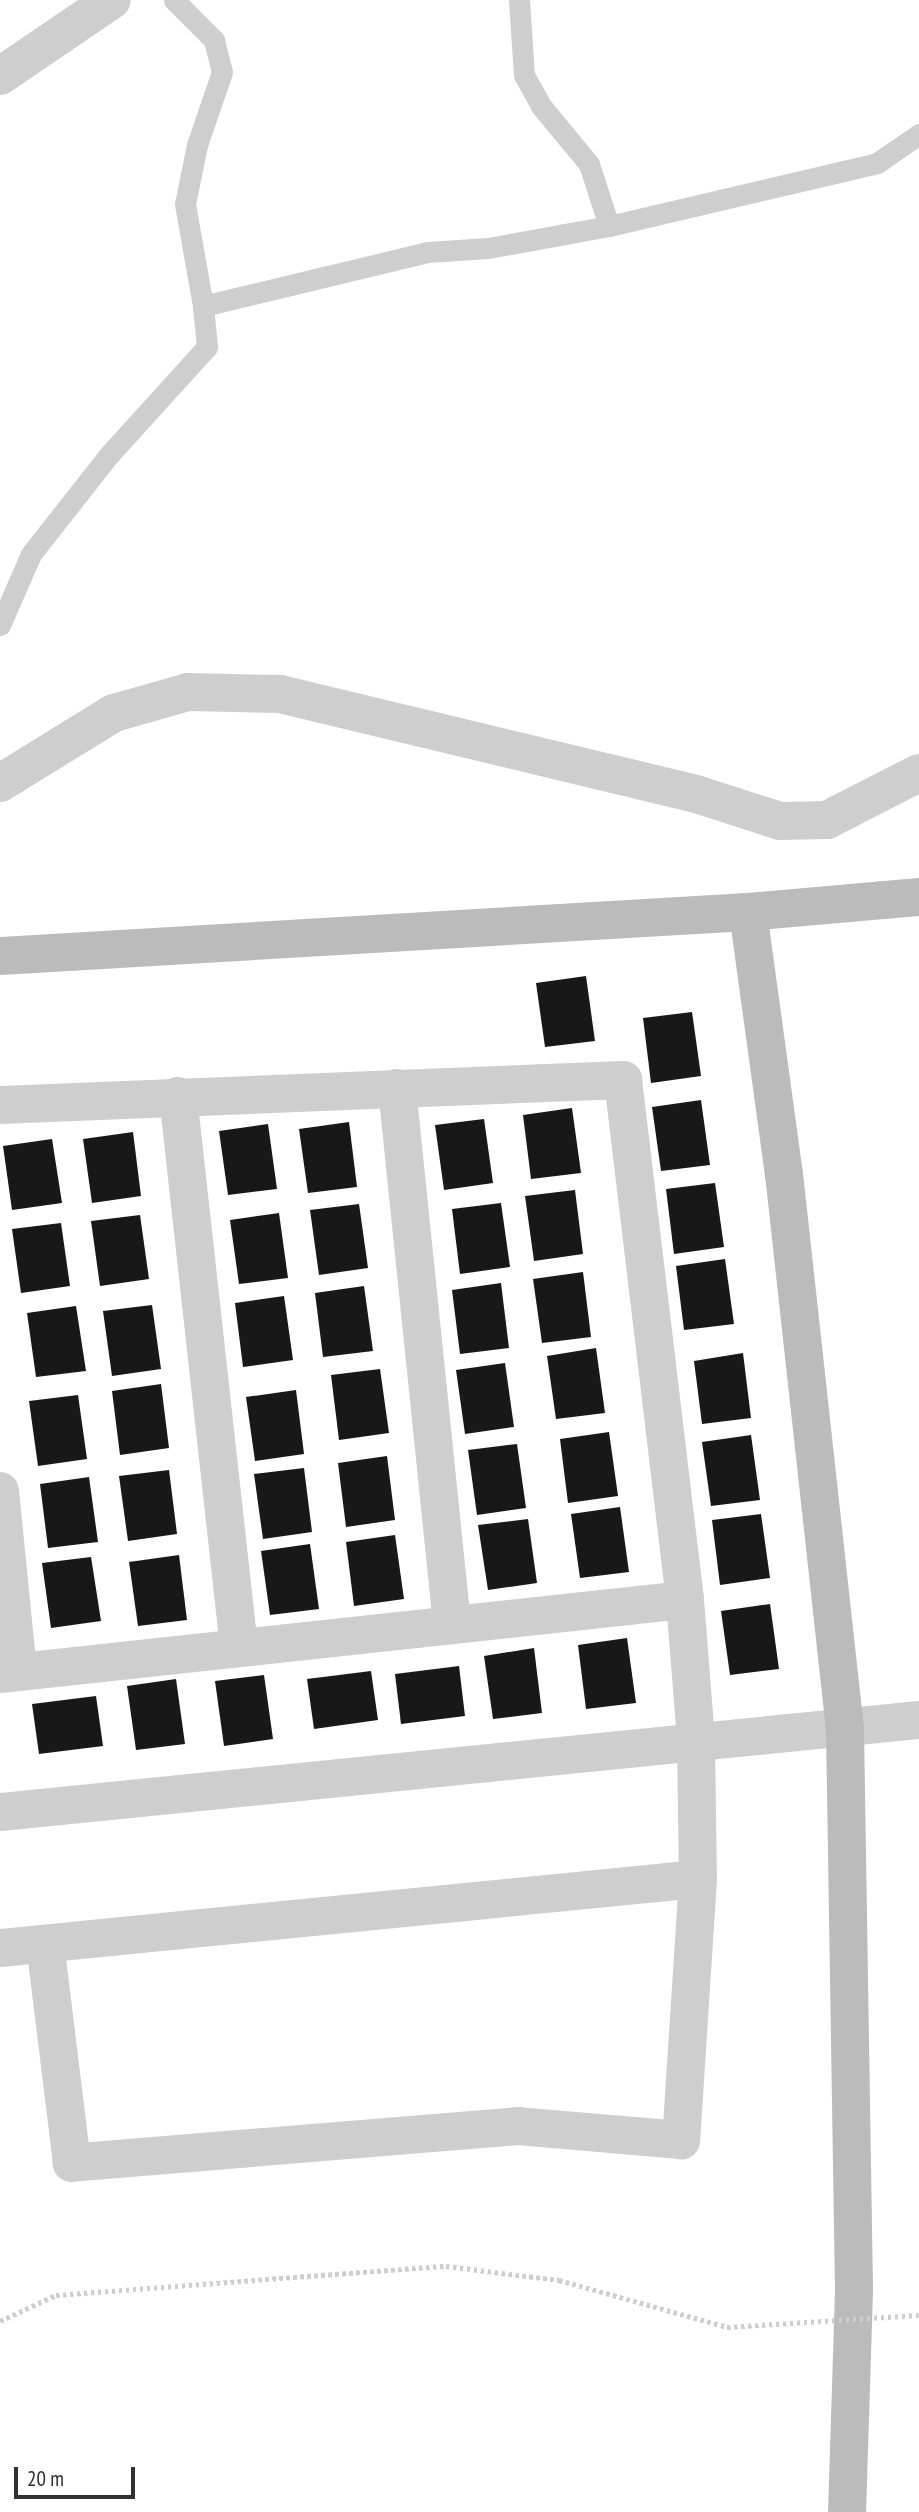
<!DOCTYPE html>
<style>
body{margin:0}
#map{position:relative;width:919px;height:2512px;overflow:hidden;background:#fff;font-family:"PT Sans Narrow",sans-serif}
div>[style]{position:absolute}
[style*='--x']{left:calc(var(--x)*1px);top:calc(var(--y)*1px);width:calc(var(--w)*1px);rotate:calc(var(--a)*1deg)}
.building>*{inset:0;background:#181818}
.path>*{height:4.5px;margin-top:-2.25px;transform-origin:0;background:repeating-linear-gradient(90deg,#cecece 0 3.5px,transparent 0 7px)}
.lane>*{height:21px;margin:-10.5px;padding:0 10.5px;transform-origin:10.5px;border-radius:10.5px;background:#cecece}
.street>*{height:38px;margin:-19px;padding:0 19px;transform-origin:19px;border-radius:19px;background:#cecece}
.secondary>*{height:38px;margin:-19px;padding:0 19px;transform-origin:19px;border-radius:19px;background:#bbb}
.path-bridge>*{height:4.5px;margin-top:-2.25px;transform-origin:0;background:repeating-linear-gradient(90deg,#cecece 0 3.5px,transparent 0 7px)}
span{translate:-50% -50%;white-space:nowrap;text-align:center;line-height:1.15;-webkit-text-stroke:7px #fff;paint-order:stroke}
.scale{position:absolute;left:14px;top:2467px;width:121px;height:32px;box-sizing:border-box;border:4px solid #313131;border-top:0;padding-left:9px;font-size:21px;line-height:24px;white-space:nowrap;color:#313131;-webkit-text-stroke:5px #fff;paint-order:stroke}
</style>
<div id="map">
<div class="building">
<div style="clip-path:polygon(586px 976px,595px 1041px,545px 1047px,536px 983px)"></div>
<div style="clip-path:polygon(692px 1012px,701px 1076px,651px 1083px,643px 1018px)"></div>
<div style="clip-path:polygon(701px 1100px,710px 1165px,661px 1171px,652px 1107px)"></div>
<div style="clip-path:polygon(572px 1108px,581px 1173px,531px 1179px,523px 1115px)"></div>
<div style="clip-path:polygon(484px 1119px,493px 1183px,444px 1190px,435px 1125px)"></div>
<div style="clip-path:polygon(349px 1122px,357px 1187px,308px 1193px,299px 1129px)"></div>
<div style="clip-path:polygon(268px 1124px,277px 1189px,228px 1195px,219px 1131px)"></div>
<div style="clip-path:polygon(133px 1132px,141px 1196px,92px 1203px,83px 1139px)"></div>
<div style="clip-path:polygon(52px 1139px,62px 1203px,12px 1210px,3px 1146px)"></div>
<div style="clip-path:polygon(715px 1183px,724px 1247px,674px 1254px,666px 1189px)"></div>
<div style="clip-path:polygon(575px 1190px,583px 1254px,534px 1261px,525px 1196px)"></div>
<div style="clip-path:polygon(501px 1203px,510px 1267px,460px 1274px,452px 1209px)"></div>
<div style="clip-path:polygon(359px 1204px,368px 1268px,319px 1275px,310px 1210px)"></div>
<div style="clip-path:polygon(279px 1213px,288px 1278px,239px 1284px,230px 1220px)"></div>
<div style="clip-path:polygon(140px 1215px,149px 1279px,100px 1286px,91px 1221px)"></div>
<div style="clip-path:polygon(61px 1223px,70px 1286px,21px 1293px,12px 1229px)"></div>
<div style="clip-path:polygon(725px 1259px,734px 1324px,684px 1330px,676px 1266px)"></div>
<div style="clip-path:polygon(583px 1272px,591px 1337px,542px 1343px,533px 1279px)"></div>
<div style="clip-path:polygon(501px 1283px,509px 1348px,460px 1354px,452px 1290px)"></div>
<div style="clip-path:polygon(364px 1286px,373px 1351px,323px 1357px,315px 1293px)"></div>
<div style="clip-path:polygon(284px 1296px,293px 1360px,243px 1367px,235px 1303px)"></div>
<div style="clip-path:polygon(152px 1305px,161px 1369px,112px 1376px,103px 1311px)"></div>
<div style="clip-path:polygon(76px 1306px,86px 1371px,36px 1377px,27px 1313px)"></div>
<div style="clip-path:polygon(596px 1348px,605px 1413px,556px 1419px,547px 1356px)"></div>
<div style="clip-path:polygon(743px 1353px,751px 1418px,702px 1424px,694px 1361px)"></div>
<div style="clip-path:polygon(505px 1363px,514px 1427px,465px 1434px,456px 1370px)"></div>
<div style="clip-path:polygon(380px 1369px,389px 1433px,339px 1440px,331px 1375px)"></div>
<div style="clip-path:polygon(161px 1384px,169px 1448px,120px 1455px,112px 1391px)"></div>
<div style="clip-path:polygon(296px 1390px,304px 1454px,255px 1461px,246px 1397px)"></div>
<div style="clip-path:polygon(78px 1395px,87px 1459px,38px 1466px,29px 1401px)"></div>
<div style="clip-path:polygon(609px 1432px,618px 1496px,568px 1503px,560px 1439px)"></div>
<div style="clip-path:polygon(751px 1435px,760px 1500px,711px 1506px,702px 1442px)"></div>
<div style="clip-path:polygon(517px 1444px,526px 1508px,477px 1515px,468px 1450px)"></div>
<div style="clip-path:polygon(387px 1456px,395px 1520px,346px 1527px,338px 1463px)"></div>
<div style="clip-path:polygon(304px 1468px,312px 1532px,263px 1539px,254px 1474px)"></div>
<div style="clip-path:polygon(169px 1470px,177px 1534px,128px 1541px,119px 1476px)"></div>
<div style="clip-path:polygon(89px 1477px,98px 1542px,48px 1548px,40px 1484px)"></div>
<div style="clip-path:polygon(620px 1507px,629px 1572px,580px 1578px,571px 1514px)"></div>
<div style="clip-path:polygon(761px 1514px,770px 1578px,720px 1585px,712px 1520px)"></div>
<div style="clip-path:polygon(528px 1519px,537px 1583px,488px 1590px,478px 1525px)"></div>
<div style="clip-path:polygon(395px 1535px,404px 1599px,354px 1606px,346px 1542px)"></div>
<div style="clip-path:polygon(310px 1544px,319px 1609px,270px 1615px,261px 1551px)"></div>
<div style="clip-path:polygon(179px 1555px,187px 1620px,138px 1626px,129px 1562px)"></div>
<div style="clip-path:polygon(91px 1557px,101px 1621px,51px 1628px,42px 1563px)"></div>
<div style="clip-path:polygon(770px 1604px,779px 1669px,730px 1675px,721px 1611px)"></div>
<div style="clip-path:polygon(627px 1638px,636px 1703px,586px 1709px,578px 1645px)"></div>
<div style="clip-path:polygon(534px 1648px,542px 1713px,493px 1719px,484px 1656px)"></div>
<div style="clip-path:polygon(459px 1666px,465px 1716px,401px 1724px,395px 1674px)"></div>
<div style="clip-path:polygon(371px 1671px,378px 1720px,314px 1729px,307px 1679px)"></div>
<div style="clip-path:polygon(264px 1675px,273px 1739px,224px 1746px,215px 1681px)"></div>
<div style="clip-path:polygon(176px 1679px,185px 1744px,136px 1750px,127px 1686px)"></div>
<div style="clip-path:polygon(96px 1696px,103px 1746px,39px 1754px,32px 1704px)"></div>
</div>
<div class="path">
<div style="--x:0;--y:2321;--w:62;--a:-24.9"></div>
<div style="--x:56;--y:2295;--w:391;--a:-4.3"></div>
<div style="--x:446;--y:2266;--w:114;--a:7.1"></div>
<div style="--x:559;--y:2280;--w:174;--a:15.6"></div>
</div>
<div class="lane">
<div style="--x:174;--y:0;--w:57;--a:45"></div>
<div style="--x:214;--y:40;--w:33;--a:76"></div>
<div style="--x:222;--y:72;--w:77;--a:108.9"></div>
<div style="--x:197;--y:145;--w:60;--a:101.5"></div>
<div style="--x:185;--y:204;--w:104;--a:80"></div>
<div style="--x:519;--y:0;--w:75;--a:86.2"></div>
<div style="--x:524;--y:75;--w:35;--a:61"></div>
<div style="--x:541;--y:106;--w:75;--a:50.4"></div>
<div style="--x:589;--y:164;--w:65;--a:72.1"></div>
<div style="--x:0;--y:625;--w:77;--a:-66.4"></div>
<div style="--x:31;--y:554;--w:125;--a:-51.8"></div>
<div style="--x:108;--y:456;--w:147;--a:-47.8"></div>
<div style="--x:207;--y:347;--w:41;--a:-95.6"></div>
<div style="--x:203;--y:306;--w:231;--a:-13.5"></div>
<div style="--x:428;--y:252;--w:60;--a:-3.8"></div>
<div style="--x:488;--y:248;--w:123;--a:-10.3"></div>
<div style="--x:609;--y:226;--w:275;--a:-13.2"></div>
<div style="--x:877;--y:163;--w:51;--a:-34.6"></div>
</div>
<div class="street">
<div style="--x:0;--y:76;--w:135;--a:-34.2"></div>
<div style="--x:0;--y:783;--w:134;--a:-31.6"></div>
<div style="--x:114;--y:713;--w:77;--a:-15.8"></div>
<div style="--x:188;--y:692;--w:92;--a:1.2"></div>
<div style="--x:280;--y:694;--w:428;--a:13.5"></div>
<div style="--x:696;--y:794;--w:88;--a:17.8"></div>
<div style="--x:780;--y:821;--w:47;--a:-1.2"></div>
<div style="--x:827;--y:820;--w:103;--a:-27.1"></div>
<div style="--x:397;--y:1088;--w:539;--a:84.14"></div>
<div style="--x:178;--y:1096;--w:555;--a:83.69"></div>
<div style="--x:0;--y:1105;--w:624;--a:-2.3"></div>
<div style="--x:623;--y:1080;--w:524;--a:83.2"></div>
<div style="--x:685;--y:1600;--w:141;--a:85.5"></div>
<div style="--x:696;--y:1741;--w:138;--a:89.2"></div>
<div style="--x:698;--y:1879;--w:262;--a:93.7"></div>
<div style="--x:681;--y:2140;--w:163;--a:-175.1"></div>
<div style="--x:519;--y:2126;--w:449;--a:175.3"></div>
<div style="--x:72;--y:2163;--w:221;--a:-97"></div>
<div style="--x:0;--y:1491;--w:181;--a:84.3"></div>
<div style="--x:0;--y:1674;--w:689;--a:-6.17"></div>
<div style="--x:0;--y:1812;--w:924;--a:-5.72"></div>
<div style="--x:0;--y:1948;--w:701;--a:-5.65"></div>
</div>
<div class="secondary">
<div style="--x:748;--y:912;--w:264;--a:82.2"></div>
<div style="--x:784;--y:1174;--w:558;--a:83.73"></div>
<div style="--x:845;--y:1729;--w:562;--a:89.08"></div>
<div style="--x:854;--y:2291;--w:221;--a:91.8"></div>
<div style="--x:0;--y:956;--w:749;--a:-3.37"></div>
<div style="--x:748;--y:912;--w:172;--a:-5"></div>
</div>
<div class="path-bridge">
<div style="--x:727;--y:2327;--w:192;--a:-3.6"></div>
</div>
<div class="scale">20 m</div>
</div>
